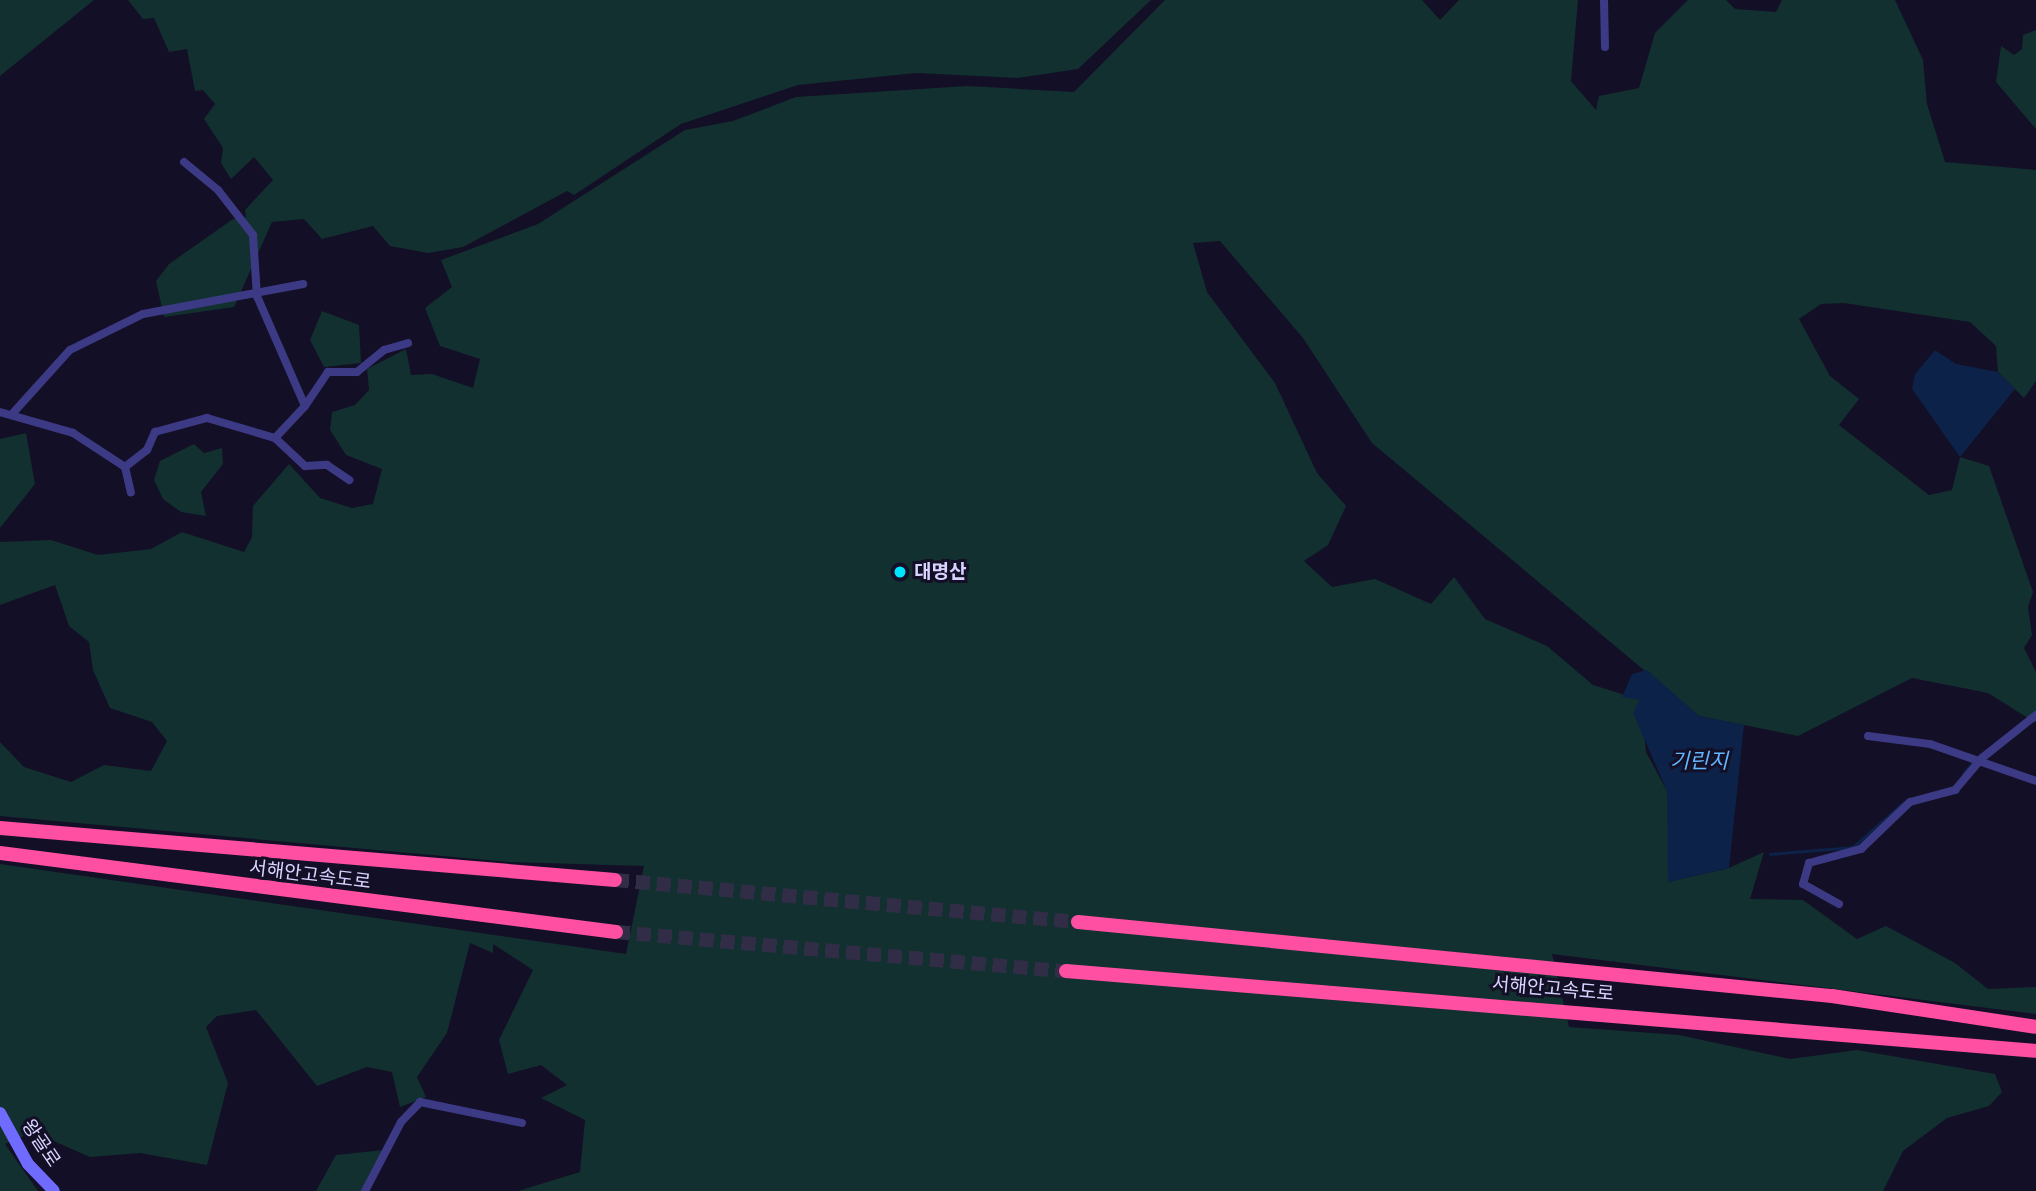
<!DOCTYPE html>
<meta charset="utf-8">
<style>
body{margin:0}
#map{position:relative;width:2036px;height:1191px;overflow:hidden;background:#130f26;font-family:"Noto Sans","Noto Sans KR",sans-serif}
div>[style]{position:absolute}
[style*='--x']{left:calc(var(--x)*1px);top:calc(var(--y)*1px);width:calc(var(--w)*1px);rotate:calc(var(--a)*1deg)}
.green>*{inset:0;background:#12302f}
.water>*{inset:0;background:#0c2248}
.stream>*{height:2.5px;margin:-1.25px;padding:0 1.25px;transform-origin:1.25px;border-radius:1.25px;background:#0c2248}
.highway-tunnel>*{height:14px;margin-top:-7px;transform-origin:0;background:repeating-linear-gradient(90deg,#312d47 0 14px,transparent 0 21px)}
.street>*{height:8px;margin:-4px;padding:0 4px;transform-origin:4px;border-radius:4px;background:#3d3a85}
.secondary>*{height:12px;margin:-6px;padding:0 6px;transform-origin:6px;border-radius:6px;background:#6f6bff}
.highway>*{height:14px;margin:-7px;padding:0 7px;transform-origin:7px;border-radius:7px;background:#ff4fa3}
.dots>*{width:19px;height:19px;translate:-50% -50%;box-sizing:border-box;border:4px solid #130f26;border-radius:50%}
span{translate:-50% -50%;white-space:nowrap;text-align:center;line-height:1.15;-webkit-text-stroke:6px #130f26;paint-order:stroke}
.poi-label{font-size:19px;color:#d9d4ff;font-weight:700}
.left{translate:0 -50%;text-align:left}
.street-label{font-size:19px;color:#d9d4ff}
.water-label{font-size:21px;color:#62b6ff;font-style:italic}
</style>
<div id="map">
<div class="green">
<div style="clip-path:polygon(0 0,94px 0,0 76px)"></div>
<div style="clip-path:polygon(128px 0,1151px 0,1078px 69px,1018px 78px,916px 73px,798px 85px,681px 124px,574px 195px,567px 191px,463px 247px,428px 253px,390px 246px,373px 226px,322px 239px,304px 219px,272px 222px,234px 307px,164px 317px,156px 281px,169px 264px,233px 219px,246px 218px,245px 210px,273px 180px,254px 157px,231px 179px,221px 163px,223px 148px,204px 119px,215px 104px,203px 90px,195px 91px,187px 49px,169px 52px,154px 18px,143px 19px)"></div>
<div style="clip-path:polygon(1165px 0,1422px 0,1440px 20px,1459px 0,1578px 0,1571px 81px,1596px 110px,1599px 96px,1639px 88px,1655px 33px,1688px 0,1726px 0,1735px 9px,1776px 12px,1782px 0,1895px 0,1923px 60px,1927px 104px,1945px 162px,2036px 170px,2036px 381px,2024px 398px,1998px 372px,1996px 346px,1970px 322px,1844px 303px,1821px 304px,1799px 319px,1830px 376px,1859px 399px,1839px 425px,1929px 495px,1952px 490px,1960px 457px,1989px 466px,2033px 592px,2028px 607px,2032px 635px,2024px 648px,2036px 672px,2036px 723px,1988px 693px,1912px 678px,1798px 736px,1699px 716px,1372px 443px,1303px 338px,1220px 241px,1193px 243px,1207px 292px,1275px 383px,1317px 473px,1346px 506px,1328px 545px,1304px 561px,1332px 587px,1375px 579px,1431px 604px,1454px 577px,1485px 619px,1547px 646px,1593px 685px,1641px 700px,1646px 752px,1667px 791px,1671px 820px,1668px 882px,1729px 868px,1764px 852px,1750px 899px,1803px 900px,1857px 939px,1886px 926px,1955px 963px,1988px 989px,2036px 987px,2036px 1014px,1552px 954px,1569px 1027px,1679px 1035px,1790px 1059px,1857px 1050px,1995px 1074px,2002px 1092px,1989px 1106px,1947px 1118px,1903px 1151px,1883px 1191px,518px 1191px,580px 1172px,585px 1120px,541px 1098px,567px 1085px,541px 1065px,508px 1074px,499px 1040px,533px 970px,493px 944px,493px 953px,470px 943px,447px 1033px,417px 1077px,426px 1097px,400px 1107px,392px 1072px,367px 1067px,317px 1086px,256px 1010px,217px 1016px,206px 1027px,228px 1083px,207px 1165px,140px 1153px,90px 1157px,33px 1132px,5px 1144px,38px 1191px,0 1191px,0 864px,626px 954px,644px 866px,510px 862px,0 816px,0 742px,24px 767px,71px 782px,104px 765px,151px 771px,167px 741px,152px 722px,110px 708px,93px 670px,89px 642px,69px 626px,55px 585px,0 605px,0 542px,51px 540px,98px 555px,151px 549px,182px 532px,244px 552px,252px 537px,253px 506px,289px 464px,320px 498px,352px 508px,373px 504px,382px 469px,346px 455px,330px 430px,332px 412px,355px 405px,369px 390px,367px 369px,406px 349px,411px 375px,432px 374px,473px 388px,480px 359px,440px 346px,425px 308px,452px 287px,441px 260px,538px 224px,685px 130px,733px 121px,796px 97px,967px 86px,1074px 92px)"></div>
<div style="clip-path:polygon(2036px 30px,2036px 129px,1996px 82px,2001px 46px,2014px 55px,2022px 49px,2023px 35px)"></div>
<div style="clip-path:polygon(322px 311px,359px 325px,361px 363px,324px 367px,310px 340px)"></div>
<div style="clip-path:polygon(26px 433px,35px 484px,0 528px,0 439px)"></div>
<div style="clip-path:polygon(194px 444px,204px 453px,222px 448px,223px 464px,201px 492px,206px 516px,181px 512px,163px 499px,154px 480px,160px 461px)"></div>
<div style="clip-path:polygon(384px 1150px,361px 1191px,316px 1191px,336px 1155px)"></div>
</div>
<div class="water">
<div style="clip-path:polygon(1935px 350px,1956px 364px,1998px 372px,2015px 389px,1960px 457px,1912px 389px,1915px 374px)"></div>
<div style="clip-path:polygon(1647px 670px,1699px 716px,1744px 725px,1729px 868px,1668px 882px,1667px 791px,1633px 713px,1640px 700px,1622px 697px,1632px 674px)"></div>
</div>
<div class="stream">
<div style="--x:1963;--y:774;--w:13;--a:-51"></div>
<div style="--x:1770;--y:854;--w:83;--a:-4.8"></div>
<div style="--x:1853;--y:847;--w:67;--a:-41.3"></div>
</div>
<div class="highway-tunnel">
<div style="--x:615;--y:880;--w:465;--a:5.2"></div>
<div style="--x:616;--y:932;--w:452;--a:5"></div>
</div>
<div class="street">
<div style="--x:1604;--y:0;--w:47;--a:88.8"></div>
<div style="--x:305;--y:406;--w:41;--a:-55.9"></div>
<div style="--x:328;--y:372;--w:29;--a:0"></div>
<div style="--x:357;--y:372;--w:35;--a:-39"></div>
<div style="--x:384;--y:350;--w:25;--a:-16"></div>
<div style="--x:0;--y:412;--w:76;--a:16"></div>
<div style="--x:73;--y:433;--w:62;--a:33.2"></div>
<div style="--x:125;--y:467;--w:28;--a:-38"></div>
<div style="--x:147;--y:450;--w:20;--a:-66"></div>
<div style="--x:155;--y:432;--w:54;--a:-15.1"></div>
<div style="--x:207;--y:418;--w:71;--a:16.4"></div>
<div style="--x:275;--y:438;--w:44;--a:-46.8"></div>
<div style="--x:305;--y:406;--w:120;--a:-113.6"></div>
<div style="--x:257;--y:296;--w:61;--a:-93.8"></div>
<div style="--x:253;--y:235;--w:57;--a:-127.9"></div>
<div style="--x:218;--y:190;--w:44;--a:-140.5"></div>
<div style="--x:13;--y:413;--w:85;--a:-47.9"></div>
<div style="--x:70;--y:350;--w:81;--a:-26.3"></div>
<div style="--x:143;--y:314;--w:163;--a:-10.6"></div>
<div style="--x:275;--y:438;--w:41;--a:43"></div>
<div style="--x:305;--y:466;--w:22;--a:-3"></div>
<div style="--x:327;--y:465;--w:27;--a:34"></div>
<div style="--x:125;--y:467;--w:26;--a:77"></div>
<div style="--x:1868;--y:736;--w:63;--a:7.4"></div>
<div style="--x:1930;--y:744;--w:112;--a:19.2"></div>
<div style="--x:1839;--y:904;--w:41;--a:-150.9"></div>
<div style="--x:1803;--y:884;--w:22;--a:-74"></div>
<div style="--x:1809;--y:863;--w:54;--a:-15.1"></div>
<div style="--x:1861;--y:849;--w:68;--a:-43.8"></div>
<div style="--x:1910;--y:802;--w:47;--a:-14.9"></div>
<div style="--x:1955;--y:790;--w:42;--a:-49.8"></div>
<div style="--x:1982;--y:758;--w:69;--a:-38.5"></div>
<div style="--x:365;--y:1191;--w:78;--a:-62.4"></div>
<div style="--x:401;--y:1122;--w:28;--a:-46"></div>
<div style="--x:420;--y:1102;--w:104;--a:11.6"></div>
</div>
<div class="secondary">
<div style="--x:0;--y:1113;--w:58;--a:61.2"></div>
<div style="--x:28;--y:1164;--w:37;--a:46"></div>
</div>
<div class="highway">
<div style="--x:0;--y:828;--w:617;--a:4.83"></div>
<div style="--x:0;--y:853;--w:621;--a:7.31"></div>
<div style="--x:1078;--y:922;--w:758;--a:5.61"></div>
<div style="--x:1832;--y:996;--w:206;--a:8.6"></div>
<div style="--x:1066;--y:971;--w:973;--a:4.71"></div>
</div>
<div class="dots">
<div style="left:900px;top:572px;background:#00e5ff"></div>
</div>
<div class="poi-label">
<span class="left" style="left:914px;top:572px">대명산</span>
</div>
<div class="street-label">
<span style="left:310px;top:875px;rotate:7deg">서해안고속도로</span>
<span style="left:1553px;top:989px;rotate:5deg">서해안고속도로</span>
<span style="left:41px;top:1143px;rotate:56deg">왕골로</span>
</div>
<div class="water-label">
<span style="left:1699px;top:760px">기린지</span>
</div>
</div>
